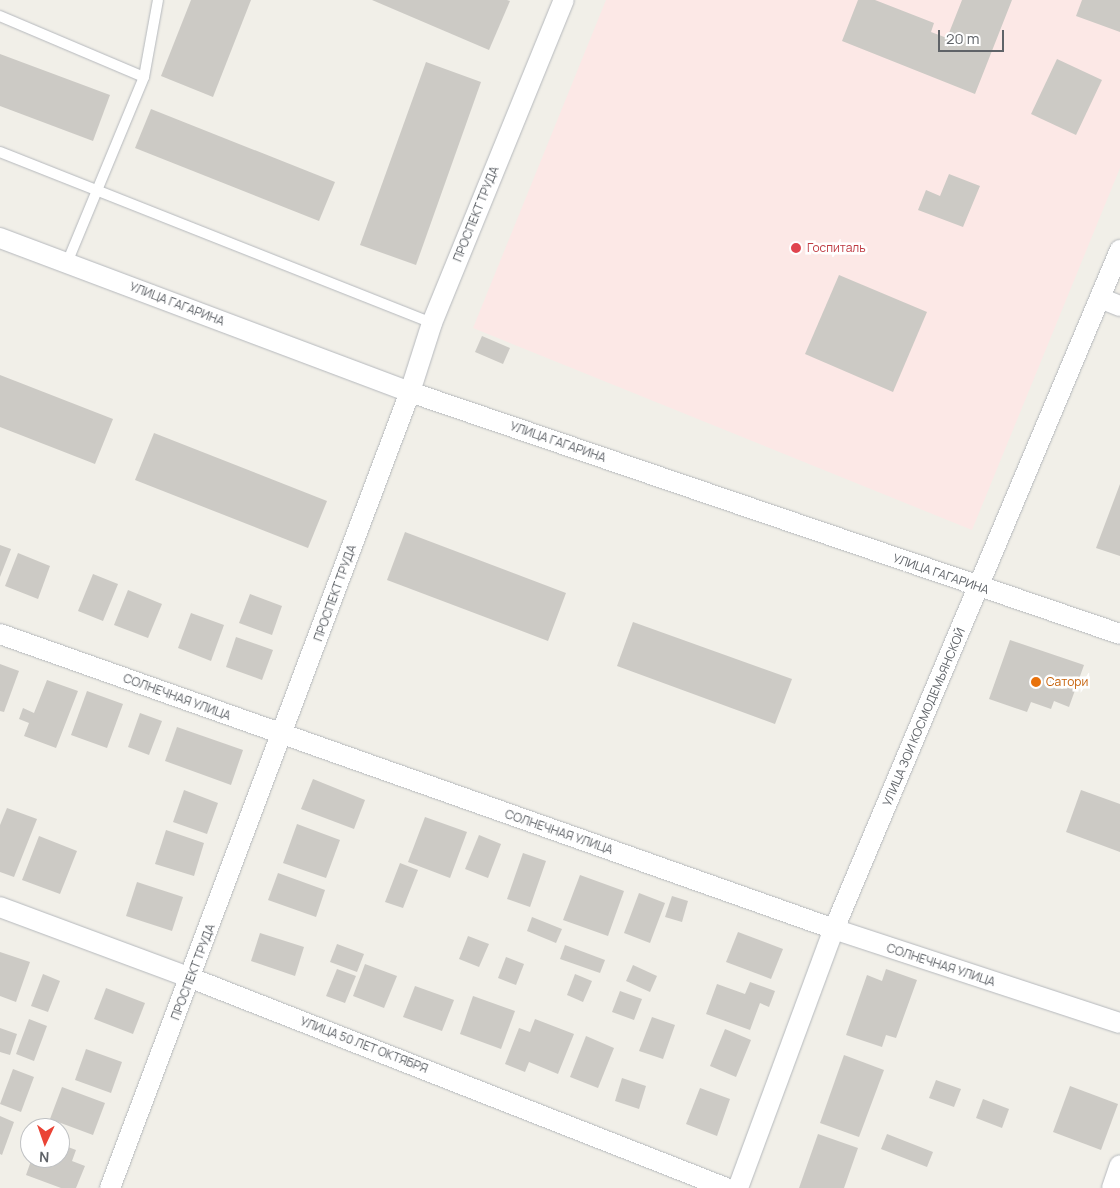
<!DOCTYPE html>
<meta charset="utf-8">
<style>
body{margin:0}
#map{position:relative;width:1120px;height:1188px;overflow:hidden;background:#f1efe8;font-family:Manrope,sans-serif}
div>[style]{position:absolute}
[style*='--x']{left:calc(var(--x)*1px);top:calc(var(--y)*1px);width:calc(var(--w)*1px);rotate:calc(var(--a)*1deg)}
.medical>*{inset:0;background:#fce8e6}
.building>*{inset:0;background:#cccac5}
.roads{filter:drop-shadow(0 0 1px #b5b8bc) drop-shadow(0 0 1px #b5b8bc)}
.service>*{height:10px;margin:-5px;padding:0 5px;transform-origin:5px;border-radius:5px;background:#fff}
.minor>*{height:20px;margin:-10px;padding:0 10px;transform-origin:10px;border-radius:10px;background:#fff}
.dots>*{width:14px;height:14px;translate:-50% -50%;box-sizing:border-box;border:2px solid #fff;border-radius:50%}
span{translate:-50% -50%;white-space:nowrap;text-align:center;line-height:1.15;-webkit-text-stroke:5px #fff;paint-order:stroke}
.street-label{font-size:12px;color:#5f6368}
.health-label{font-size:12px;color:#be3a42}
.left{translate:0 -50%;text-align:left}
.food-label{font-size:12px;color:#c56008}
.north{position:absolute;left:20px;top:1118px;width:50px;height:50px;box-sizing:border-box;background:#fff;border:1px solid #bfc1c3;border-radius:50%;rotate:183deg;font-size:14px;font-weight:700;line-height:20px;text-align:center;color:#5f6368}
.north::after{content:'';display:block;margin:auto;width:18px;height:22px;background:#ea4335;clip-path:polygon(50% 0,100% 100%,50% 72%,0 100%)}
.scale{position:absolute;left:938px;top:30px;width:66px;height:22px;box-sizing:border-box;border:2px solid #5f6368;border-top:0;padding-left:6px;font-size:15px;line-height:18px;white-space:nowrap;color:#5f6368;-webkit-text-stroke:4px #fff;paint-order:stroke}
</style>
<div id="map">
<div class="medical">
<div style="clip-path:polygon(606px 0,1120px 0,1120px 168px,972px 530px,473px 328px)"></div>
</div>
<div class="building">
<div style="clip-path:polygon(191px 0,251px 0,213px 97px,161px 76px)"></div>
<div style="clip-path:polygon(372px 0,507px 0,510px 1px,489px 50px)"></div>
<div style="clip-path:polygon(858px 0,875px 0,934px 23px,931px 32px,947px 38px,962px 0,1012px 0,975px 94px,842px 41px)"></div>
<div style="clip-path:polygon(1082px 0,1120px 0,1120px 32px,1076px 16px)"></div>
<div style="clip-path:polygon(0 54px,110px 95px,93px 141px,0 106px)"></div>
<div style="clip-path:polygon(1057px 59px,1102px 80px,1076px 135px,1031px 114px)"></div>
<div style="clip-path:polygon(426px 62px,481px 82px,416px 265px,360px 245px)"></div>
<div style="clip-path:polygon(151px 109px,335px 182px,319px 221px,135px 148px)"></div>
<div style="clip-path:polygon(949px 174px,980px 186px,963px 227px,918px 210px,926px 190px,940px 196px)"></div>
<div style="clip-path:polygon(839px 275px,927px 312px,893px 392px,805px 354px)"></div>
<div style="clip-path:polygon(482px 336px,510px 348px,503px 364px,475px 352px)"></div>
<div style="clip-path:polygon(0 375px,113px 419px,95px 464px,0 427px)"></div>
<div style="clip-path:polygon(154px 433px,327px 501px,308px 548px,135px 480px)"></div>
<div style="clip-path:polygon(1120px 484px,1120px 556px,1096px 548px)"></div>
<div style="clip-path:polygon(405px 532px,566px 593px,548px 641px,387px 580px)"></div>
<div style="clip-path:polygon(0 545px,11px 549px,0 577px)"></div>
<div style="clip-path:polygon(18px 553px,50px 566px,38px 599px,5px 586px)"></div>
<div style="clip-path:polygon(93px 574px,118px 584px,103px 621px,78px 611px)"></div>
<div style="clip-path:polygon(128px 590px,162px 604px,148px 638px,114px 625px)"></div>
<div style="clip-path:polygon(250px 594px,282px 606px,272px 635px,239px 623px)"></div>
<div style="clip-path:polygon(191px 613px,224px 625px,211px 661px,178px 648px)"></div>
<div style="clip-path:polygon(633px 622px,792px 679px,775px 724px,617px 666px)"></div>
<div style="clip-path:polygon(236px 637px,273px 650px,262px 680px,226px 667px)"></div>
<div style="clip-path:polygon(1010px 640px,1084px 665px,1069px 707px,1054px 701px,1051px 709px,1031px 702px,1027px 712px,989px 699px)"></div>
<div style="clip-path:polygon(0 664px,19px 671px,4px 712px,0 711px)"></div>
<div style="clip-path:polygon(47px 680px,78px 691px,56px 748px,24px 736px,29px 723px,19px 719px,23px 708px,34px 713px)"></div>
<div style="clip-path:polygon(87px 691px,123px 704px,107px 748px,71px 735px)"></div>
<div style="clip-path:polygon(140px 713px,162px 721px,149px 755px,128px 747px)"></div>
<div style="clip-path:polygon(177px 727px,243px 750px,231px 785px,165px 761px)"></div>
<div style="clip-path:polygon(313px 779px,365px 800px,354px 829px,301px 809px)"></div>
<div style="clip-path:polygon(184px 790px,218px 803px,207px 834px,173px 822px)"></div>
<div style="clip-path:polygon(1081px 790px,1120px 804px,1120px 852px,1066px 832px)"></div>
<div style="clip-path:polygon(7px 808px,37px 819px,14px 877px,0 872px,0 825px)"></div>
<div style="clip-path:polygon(425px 817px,467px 832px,450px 878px,408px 862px)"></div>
<div style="clip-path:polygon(297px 824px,340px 840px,326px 878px,283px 863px)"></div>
<div style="clip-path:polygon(166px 830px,204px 843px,194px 876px,155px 864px)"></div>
<div style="clip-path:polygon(479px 835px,501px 844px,488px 878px,465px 869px)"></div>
<div style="clip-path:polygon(39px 836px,77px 851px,60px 894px,22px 880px)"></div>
<div style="clip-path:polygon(523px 853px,546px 861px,530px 907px,507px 899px)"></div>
<div style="clip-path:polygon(400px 863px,418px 870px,403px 908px,385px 902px)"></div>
<div style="clip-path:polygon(278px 873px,325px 890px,316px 917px,268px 900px)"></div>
<div style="clip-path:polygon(580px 875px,624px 891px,608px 936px,563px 920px)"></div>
<div style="clip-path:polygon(137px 882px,183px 897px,172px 931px,126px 916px)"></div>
<div style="clip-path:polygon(639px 893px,665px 903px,650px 943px,624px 933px)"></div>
<div style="clip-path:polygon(672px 896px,688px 901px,682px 922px,665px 917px)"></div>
<div style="clip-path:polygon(532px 917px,562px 929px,556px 943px,527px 931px)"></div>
<div style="clip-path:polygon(738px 932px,783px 949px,771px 979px,726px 962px)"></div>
<div style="clip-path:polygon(260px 933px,304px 947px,295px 976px,251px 961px)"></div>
<div style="clip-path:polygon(468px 936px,489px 944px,479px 967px,459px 959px)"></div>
<div style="clip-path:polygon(337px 944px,364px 954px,357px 972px,330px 962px)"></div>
<div style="clip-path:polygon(565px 945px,605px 960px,600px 973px,560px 959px)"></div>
<div style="clip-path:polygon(0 952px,30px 962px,16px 1002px,0 996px)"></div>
<div style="clip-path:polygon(506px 957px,524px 964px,516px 985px,498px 978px)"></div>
<div style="clip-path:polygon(365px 964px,397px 976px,384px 1008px,353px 996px)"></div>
<div style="clip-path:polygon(633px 965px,657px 976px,650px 992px,626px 981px)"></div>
<div style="clip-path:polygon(337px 969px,356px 976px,345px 1003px,326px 996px)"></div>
<div style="clip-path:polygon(886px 969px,917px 980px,896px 1038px,886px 1035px,882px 1047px,846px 1035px,867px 975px,882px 981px)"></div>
<div style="clip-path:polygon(43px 974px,60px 981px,48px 1012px,31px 1006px)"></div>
<div style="clip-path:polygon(575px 974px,592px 981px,583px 1002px,567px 995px)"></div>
<div style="clip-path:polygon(750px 982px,775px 991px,769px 1007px,760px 1003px,750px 1030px,706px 1014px,717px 984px,745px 994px)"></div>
<div style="clip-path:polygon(415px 986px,454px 1000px,442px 1031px,403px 1017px)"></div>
<div style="clip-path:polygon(106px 988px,145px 1003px,133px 1034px,94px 1019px)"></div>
<div style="clip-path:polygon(620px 991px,642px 999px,634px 1020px,612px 1012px)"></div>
<div style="clip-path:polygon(473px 996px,515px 1011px,501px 1049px,460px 1034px)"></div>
<div style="clip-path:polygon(652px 1017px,675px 1025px,663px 1059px,639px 1051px)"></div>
<div style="clip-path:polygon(29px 1019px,47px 1026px,34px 1061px,16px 1054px)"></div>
<div style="clip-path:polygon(535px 1019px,574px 1034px,558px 1074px,529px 1062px,525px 1072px,505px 1064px,519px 1028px,530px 1032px)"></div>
<div style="clip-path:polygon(0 1028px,17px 1034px,10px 1055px,0 1052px)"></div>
<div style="clip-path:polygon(725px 1029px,751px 1040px,736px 1077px,710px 1066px)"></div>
<div style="clip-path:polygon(586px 1036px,614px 1048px,598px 1088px,570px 1077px)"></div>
<div style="clip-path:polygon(86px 1049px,122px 1062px,111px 1093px,75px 1080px)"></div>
<div style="clip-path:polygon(844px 1055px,884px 1070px,859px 1137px,820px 1123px)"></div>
<div style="clip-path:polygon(13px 1069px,34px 1077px,21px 1112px,0 1104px)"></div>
<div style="clip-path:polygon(622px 1078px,646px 1086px,639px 1109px,615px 1101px)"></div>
<div style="clip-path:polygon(936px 1080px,961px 1089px,954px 1107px,929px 1098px)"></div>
<div style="clip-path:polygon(1070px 1086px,1118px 1104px,1101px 1150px,1053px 1132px)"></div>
<div style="clip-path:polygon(62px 1087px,105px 1103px,93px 1135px,50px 1119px)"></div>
<div style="clip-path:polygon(700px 1088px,730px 1099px,717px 1136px,686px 1124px)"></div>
<div style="clip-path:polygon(983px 1099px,1009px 1109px,1002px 1128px,976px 1118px)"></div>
<div style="clip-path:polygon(0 1116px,14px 1122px,2px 1155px,0 1154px)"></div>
<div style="clip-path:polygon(818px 1134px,858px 1148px,844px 1188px,799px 1188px)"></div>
<div style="clip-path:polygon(887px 1134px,933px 1152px,927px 1167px,881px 1149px)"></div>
<div style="clip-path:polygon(60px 1144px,76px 1150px,72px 1161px,85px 1166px,76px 1188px,61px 1188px,26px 1175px,32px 1158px,60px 1158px)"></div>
</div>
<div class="roads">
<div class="service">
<div style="--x:0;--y:16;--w:156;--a:23"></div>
<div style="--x:144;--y:77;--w:201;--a:112.5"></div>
<div style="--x:144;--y:77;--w:78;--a:-79.7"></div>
<div style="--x:0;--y:152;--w:465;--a:21.6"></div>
</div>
<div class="minor">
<div style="--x:0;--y:238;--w:438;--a:20.6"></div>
<div style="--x:410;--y:392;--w:750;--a:18.82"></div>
<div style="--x:1100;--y:298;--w:22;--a:22"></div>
<div style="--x:0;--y:634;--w:885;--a:19.48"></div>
<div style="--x:834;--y:929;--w:301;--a:18.2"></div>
<div style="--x:0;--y:907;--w:204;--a:20.4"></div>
<div style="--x:191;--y:978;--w:575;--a:21.43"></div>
<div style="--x:110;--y:1188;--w:851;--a:-69.35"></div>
<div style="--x:410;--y:392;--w:72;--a:-72.3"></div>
<div style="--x:432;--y:323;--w:349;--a:-67.8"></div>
<div style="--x:738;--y:1188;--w:276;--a:-69.7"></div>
<div style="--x:834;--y:929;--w:737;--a:-67.16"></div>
<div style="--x:1112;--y:1188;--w:24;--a:-71"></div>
</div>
</div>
<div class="dots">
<div style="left:796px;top:248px;background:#e0444e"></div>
<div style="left:1036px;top:682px;background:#e8710a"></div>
</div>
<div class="street-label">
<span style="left:476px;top:214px;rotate:-68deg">ПРОСПЕКТ ТРУДА</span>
<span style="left:177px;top:304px;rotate:21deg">УЛИЦА ГАГАРИНА</span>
<span style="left:558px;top:442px;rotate:19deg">УЛИЦА ГАГАРИНА</span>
<span style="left:941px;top:574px;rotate:19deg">УЛИЦА ГАГАРИНА</span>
<span style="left:335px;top:593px;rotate:-70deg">ПРОСПЕКТ ТРУДА</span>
<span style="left:177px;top:697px;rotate:20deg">СОЛНЕЧНАЯ УЛИЦА</span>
<span style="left:924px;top:717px;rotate:-67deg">УЛИЦА ЗОИ КОСМОДЕМЬЯНСКОЙ</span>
<span style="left:559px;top:832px;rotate:19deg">СОЛНЕЧНАЯ УЛИЦА</span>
<span style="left:941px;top:965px;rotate:18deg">СОЛНЕЧНАЯ УЛИЦА</span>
<span style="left:193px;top:972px;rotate:-69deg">ПРОСПЕКТ ТРУДА</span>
<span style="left:364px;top:1045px;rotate:21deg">УЛИЦА 50 ЛЕТ ОКТЯБРЯ</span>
</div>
<div class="health-label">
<span class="left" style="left:807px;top:248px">Госпиталь</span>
</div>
<div class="food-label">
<span class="left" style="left:1046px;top:682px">Сатори</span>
</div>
<div class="north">N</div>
<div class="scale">20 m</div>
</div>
